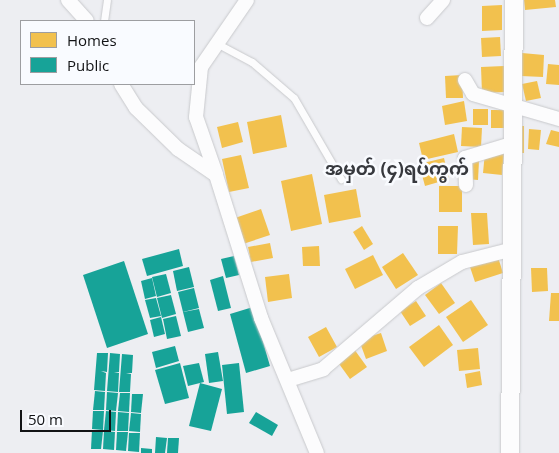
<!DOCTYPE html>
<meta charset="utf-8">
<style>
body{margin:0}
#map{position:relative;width:559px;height:453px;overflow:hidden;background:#edeef2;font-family:"Open Sans","Noto Sans Myanmar",sans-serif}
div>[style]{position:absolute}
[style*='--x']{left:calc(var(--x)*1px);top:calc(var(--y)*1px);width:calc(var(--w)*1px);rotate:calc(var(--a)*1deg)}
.homes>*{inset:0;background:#f2c14e}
.public>*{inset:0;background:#17a398}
.roads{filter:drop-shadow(0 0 1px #c8c9cc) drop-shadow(0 0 1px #c8c9cc)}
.service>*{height:7px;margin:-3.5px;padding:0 3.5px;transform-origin:3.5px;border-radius:3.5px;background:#fcfcfd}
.minor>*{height:14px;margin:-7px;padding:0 7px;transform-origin:7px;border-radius:7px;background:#fcfcfd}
.tertiary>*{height:18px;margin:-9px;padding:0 9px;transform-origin:9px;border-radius:9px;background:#fcfcfd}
span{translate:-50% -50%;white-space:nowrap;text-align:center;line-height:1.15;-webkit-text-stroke:5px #f9fbff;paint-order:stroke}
.quarter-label{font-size:18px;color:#37393e;font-weight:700}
.legend{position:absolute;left:20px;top:20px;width:175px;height:65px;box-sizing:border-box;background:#f9fbff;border:1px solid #9d9ea1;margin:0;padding:6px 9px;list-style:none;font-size:15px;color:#121315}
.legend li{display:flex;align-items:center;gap:10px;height:25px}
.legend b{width:25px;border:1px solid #9d9ea1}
.scale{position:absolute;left:20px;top:410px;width:91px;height:22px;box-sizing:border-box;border:2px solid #121315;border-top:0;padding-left:6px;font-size:15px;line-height:18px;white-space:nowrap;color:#121315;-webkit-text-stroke:4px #f9fbff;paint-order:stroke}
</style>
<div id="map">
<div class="homes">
<div style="clip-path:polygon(524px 0,555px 0,556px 7px,525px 10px)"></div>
<div style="clip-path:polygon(502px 5px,502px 30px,482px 31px,482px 6px)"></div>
<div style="clip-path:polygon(500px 37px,501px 56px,482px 57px,481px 38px)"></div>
<div style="clip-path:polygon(522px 53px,544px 55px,543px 77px,521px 76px)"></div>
<div style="clip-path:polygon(548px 64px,559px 65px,559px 85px,546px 84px)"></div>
<div style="clip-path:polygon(504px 66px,505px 92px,482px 93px,481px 67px)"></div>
<div style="clip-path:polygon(462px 75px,463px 98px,446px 98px,445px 76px)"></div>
<div style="clip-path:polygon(537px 81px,541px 98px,526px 101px,522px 84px)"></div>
<div style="clip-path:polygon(464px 101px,467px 121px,445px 125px,442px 106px)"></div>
<div style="clip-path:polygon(473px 109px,488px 109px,488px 125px,473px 125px)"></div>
<div style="clip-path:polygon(491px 110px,505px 110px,505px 128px,491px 128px)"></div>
<div style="clip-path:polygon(281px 115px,287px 147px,253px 154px,247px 122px)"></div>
<div style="clip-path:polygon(238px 122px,243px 142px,222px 148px,217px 127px)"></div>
<div style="clip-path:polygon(520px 126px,524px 126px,524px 153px,519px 153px)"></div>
<div style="clip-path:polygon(462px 127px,482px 128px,481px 147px,461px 146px)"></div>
<div style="clip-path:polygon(529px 129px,541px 130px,539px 150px,528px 149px)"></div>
<div style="clip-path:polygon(551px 130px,559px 132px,559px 147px,546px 144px)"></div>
<div style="clip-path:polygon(454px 134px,458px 152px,423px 160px,419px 143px)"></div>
<div style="clip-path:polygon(485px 152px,504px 153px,502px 175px,483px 173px)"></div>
<div style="clip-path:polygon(241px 155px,249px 188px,229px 192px,222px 159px)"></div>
<div style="clip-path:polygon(444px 158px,449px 179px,425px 186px,419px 164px)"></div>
<div style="clip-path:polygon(468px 160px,479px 161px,478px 180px,466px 179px)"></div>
<div style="clip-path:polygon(312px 174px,322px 224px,291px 231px,281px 181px)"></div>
<div style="clip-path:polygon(439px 186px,462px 186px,462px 212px,439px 212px)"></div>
<div style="clip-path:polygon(356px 189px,361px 217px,329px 223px,324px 195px)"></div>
<div style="clip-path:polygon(261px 209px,270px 235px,243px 244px,235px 218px)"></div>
<div style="clip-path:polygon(471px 213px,487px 213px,489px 244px,473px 245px)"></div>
<div style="clip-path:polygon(362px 226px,373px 244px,364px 250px,353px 232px)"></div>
<div style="clip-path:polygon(438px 226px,458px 226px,457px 254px,438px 254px)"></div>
<div style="clip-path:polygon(270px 243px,273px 258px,251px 262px,248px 247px)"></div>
<div style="clip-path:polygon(319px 246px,320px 266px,303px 266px,302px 247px)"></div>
<div style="clip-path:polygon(403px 253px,418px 275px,396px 289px,382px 267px)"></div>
<div style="clip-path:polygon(497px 254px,503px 273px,475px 282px,469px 264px)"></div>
<div style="clip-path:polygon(373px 255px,383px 275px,355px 289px,345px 269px)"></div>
<div style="clip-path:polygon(531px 268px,547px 268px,548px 291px,532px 292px)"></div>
<div style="clip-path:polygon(289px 274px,292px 298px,268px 302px,265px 277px)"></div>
<div style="clip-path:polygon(441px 283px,455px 303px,439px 314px,425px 295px)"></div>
<div style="clip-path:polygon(551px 293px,559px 293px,559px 321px,549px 321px)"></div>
<div style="clip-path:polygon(471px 300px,488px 325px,463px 342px,446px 317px)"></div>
<div style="clip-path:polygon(416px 301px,426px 316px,410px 326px,400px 311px)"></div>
<div style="clip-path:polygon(439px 325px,453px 345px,424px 367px,409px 347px)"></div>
<div style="clip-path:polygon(326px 327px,337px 347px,319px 357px,308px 337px)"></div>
<div style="clip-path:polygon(381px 333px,387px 351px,366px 359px,359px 340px)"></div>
<div style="clip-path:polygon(478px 348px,480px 369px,459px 371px,457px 350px)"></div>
<div style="clip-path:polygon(354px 349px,367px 367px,350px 379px,337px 361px)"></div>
<div style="clip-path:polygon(480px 371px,482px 385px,467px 388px,465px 374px)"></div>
</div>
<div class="public">
<div style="clip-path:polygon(179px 249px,183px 266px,147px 276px,142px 259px)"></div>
<div style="clip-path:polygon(234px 256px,239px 275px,226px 278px,221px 259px)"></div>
<div style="clip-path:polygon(124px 261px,148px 334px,107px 348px,83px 275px)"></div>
<div style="clip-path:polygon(189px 267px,194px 287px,177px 291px,173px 271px)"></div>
<div style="clip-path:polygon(166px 274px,171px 293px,157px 297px,152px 277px)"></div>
<div style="clip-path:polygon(223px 276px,231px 308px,218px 311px,210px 280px)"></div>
<div style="clip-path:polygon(152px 278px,156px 296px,145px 299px,141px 281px)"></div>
<div style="clip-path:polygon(194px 288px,199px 308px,183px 312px,178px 292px)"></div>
<div style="clip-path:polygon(171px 295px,176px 314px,162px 318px,157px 298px)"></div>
<div style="clip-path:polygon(156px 298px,161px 316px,150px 318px,145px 300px)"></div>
<div style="clip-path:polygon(253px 307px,270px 366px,246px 373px,230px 314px)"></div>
<div style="clip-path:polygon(199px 309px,204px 328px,188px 332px,183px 312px)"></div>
<div style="clip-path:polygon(176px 316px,181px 336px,167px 339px,163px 319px)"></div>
<div style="clip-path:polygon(161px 317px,165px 334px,154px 337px,150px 320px)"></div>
<div style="clip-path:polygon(175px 346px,179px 361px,156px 368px,152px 352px)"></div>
<div style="clip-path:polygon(218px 352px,223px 381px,209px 383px,205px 354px)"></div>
<div style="clip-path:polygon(97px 353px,108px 353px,107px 372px,101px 371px,106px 373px,105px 391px,94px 390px)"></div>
<div style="clip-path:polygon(110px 353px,120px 354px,119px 372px,114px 372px,119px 373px,118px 392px,107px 391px)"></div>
<div style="clip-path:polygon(122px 354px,133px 355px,132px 373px,126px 373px,131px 374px,130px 392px,119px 392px)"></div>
<div style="clip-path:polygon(180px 363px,189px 398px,165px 404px,155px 370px)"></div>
<div style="clip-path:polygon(199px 363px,204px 382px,188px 386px,183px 366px)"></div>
<div style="clip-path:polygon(239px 363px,244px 412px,227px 414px,222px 365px)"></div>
<div style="clip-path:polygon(200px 383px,222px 389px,211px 431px,189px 426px)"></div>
<div style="clip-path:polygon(95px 391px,105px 392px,104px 410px,93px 410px)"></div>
<div style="clip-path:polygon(107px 392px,118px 393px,116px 411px,106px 410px)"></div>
<div style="clip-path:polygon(120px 393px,130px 393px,129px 412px,118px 411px)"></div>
<div style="clip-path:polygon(132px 394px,143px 394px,141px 413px,131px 412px)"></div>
<div style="clip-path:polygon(93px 411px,104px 411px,103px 430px,92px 429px)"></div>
<div style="clip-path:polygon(106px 411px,116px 412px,115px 431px,104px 430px)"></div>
<div style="clip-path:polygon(118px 412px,129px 413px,128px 431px,117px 431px)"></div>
<div style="clip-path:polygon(256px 412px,278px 425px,272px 436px,249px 423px)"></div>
<div style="clip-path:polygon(131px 413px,141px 414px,140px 432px,129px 431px)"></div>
<div style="clip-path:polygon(92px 430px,103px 431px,101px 449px,91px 449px)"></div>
<div style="clip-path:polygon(104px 431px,115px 432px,114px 450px,103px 449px)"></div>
<div style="clip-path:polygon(117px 432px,128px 432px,126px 451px,116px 450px)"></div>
<div style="clip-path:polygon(129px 433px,140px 433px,139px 452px,128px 451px)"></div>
<div style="clip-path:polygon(156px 437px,167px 438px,165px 453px,155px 453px)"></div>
<div style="clip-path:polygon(168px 438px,179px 438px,178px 453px,167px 453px)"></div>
<div style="clip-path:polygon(141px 448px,152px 449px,152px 453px,141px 453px)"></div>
</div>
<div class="roads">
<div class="service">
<div style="--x:104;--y:21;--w:21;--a:-82"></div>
<div style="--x:218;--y:44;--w:38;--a:28"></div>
<div style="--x:252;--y:62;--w:55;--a:40.6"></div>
<div style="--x:294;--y:98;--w:94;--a:59.9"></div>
</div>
<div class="minor">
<div style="--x:68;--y:0;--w:28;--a:48"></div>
<div style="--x:427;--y:18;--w:24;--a:-48"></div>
<div style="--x:465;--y:80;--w:16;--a:60"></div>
<div style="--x:473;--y:94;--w:90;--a:16.2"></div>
<div style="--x:121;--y:84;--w:28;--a:58"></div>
<div style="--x:136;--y:108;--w:59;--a:44.3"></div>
<div style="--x:178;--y:149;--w:46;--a:34.4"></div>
<div style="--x:216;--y:175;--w:150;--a:72.5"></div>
<div style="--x:261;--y:318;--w:146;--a:67.5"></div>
<div style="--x:216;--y:174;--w:60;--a:-109.3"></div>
<div style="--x:196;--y:117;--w:50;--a:-84.3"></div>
<div style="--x:201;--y:67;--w:81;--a:-55.5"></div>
<div style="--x:466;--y:185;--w:27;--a:-92"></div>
<div style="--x:465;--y:158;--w:52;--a:-16.7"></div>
<div style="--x:288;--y:380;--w:37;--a:-17"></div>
<div style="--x:323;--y:369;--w:125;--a:-40.5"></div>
<div style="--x:418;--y:288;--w:51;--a:-30.6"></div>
<div style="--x:462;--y:262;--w:53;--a:-14.3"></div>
</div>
<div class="tertiary">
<div style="--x:510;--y:453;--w:453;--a:-89.5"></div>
</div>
</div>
<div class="quarter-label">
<span style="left:397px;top:168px">အမှတ် (၄)ရပ်ကွက်</span>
</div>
<ul class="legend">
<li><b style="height:14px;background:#f2c14e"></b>Homes</li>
<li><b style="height:14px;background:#17a398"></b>Public</li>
</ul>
<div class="scale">50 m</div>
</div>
